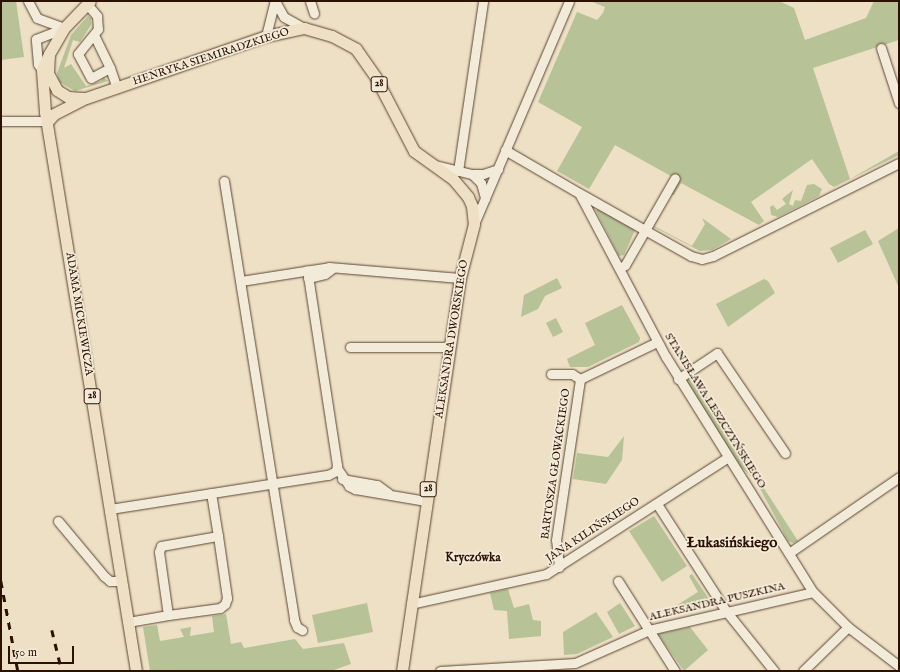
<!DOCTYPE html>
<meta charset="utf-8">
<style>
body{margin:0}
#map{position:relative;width:900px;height:672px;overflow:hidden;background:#ede0c5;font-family:"IM FELL English",serif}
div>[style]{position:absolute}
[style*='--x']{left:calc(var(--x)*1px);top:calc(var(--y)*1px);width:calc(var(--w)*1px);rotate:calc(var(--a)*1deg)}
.green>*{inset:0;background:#b7c296}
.roads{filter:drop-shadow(0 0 1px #5c4431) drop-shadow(0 0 1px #5c4431)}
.minor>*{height:9px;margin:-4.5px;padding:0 4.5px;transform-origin:4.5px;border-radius:4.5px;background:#f3ebd9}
.major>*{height:11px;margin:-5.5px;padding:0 5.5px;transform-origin:5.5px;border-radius:5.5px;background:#ede0c5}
.rail>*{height:2.5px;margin-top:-1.25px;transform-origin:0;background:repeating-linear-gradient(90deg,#2c1000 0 7px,transparent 0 14px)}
span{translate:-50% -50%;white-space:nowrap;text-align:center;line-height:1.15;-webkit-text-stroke:3.5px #f3ebd9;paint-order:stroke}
.shield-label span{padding:1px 3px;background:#f3ebd9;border:1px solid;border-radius:3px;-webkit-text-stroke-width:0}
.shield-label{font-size:10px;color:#2c1000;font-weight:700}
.street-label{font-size:11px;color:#2c1000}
.neighbourhood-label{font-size:12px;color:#2c1000;font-weight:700}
.district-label{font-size:15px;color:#2c1000;font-weight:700}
.frame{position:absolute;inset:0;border:2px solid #2c1000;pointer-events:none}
.scale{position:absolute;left:8px;top:646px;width:66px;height:18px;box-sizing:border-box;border:2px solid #2c1000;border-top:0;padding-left:5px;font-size:12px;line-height:14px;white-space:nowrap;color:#2c1000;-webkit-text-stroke:3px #f3ebd9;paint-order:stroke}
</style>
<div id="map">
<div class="green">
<div style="clip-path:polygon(16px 1px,24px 57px,1px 60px,1px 2px)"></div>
<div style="clip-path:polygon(590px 1px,779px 1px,794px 8px,805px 40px,866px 18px,874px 1px,899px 1px,899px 40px,813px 68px,850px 179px,899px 151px,899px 155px,834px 187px,829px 184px,812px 159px,751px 202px,764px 221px,759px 225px,681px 183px,674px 195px,670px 195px,678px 180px,615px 145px,589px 189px,557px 171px,582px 127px,538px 102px,577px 12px,597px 20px,603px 13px,605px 7px)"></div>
<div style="clip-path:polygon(88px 16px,91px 18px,91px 25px,80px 42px,73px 40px,64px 68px,71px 64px,86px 86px,101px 81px,103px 77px,108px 81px,75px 91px,59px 82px,57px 73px,71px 35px)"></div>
<div style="clip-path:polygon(814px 184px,822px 189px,819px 196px,778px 217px,771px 215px,770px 207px,773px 205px,777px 210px,786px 204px,782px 199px,793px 190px,789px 204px,793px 206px,795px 200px,801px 201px,807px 185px)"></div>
<div style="clip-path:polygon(668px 199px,654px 226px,692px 246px,705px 224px,702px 218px,731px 239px,712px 250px,700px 251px,654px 227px,653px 223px)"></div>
<div style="clip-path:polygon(598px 208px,635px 230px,624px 255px,619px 256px,596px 211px)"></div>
<div style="clip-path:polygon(899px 228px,899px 288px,878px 241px)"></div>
<div style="clip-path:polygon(865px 230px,873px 244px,838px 263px,830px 248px)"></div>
<div style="clip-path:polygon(557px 278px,562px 288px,545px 296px,538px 309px,521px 317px,524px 295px)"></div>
<div style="clip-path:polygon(764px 279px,768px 281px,775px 293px,728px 327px,716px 304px)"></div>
<div style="clip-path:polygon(622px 305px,640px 338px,639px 342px,588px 367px,570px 367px,567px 359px,595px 345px,585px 323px)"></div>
<div style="clip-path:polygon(556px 318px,563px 332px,553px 337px,546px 323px)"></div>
<div style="clip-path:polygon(690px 376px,698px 387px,700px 386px,757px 477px,754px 479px,740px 466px,688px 386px,687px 380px)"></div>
<div style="clip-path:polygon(624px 436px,622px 460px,606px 484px,573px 479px,577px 453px,608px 457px)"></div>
<div style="clip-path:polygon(758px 479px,798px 541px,793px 543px,788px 541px,756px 481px)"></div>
<div style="clip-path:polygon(654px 516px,687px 566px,662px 582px,629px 531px)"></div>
<div style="clip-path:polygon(692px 574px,713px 605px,682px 612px,677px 605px,698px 592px,689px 576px)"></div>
<div style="clip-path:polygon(508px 589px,514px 608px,529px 604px,533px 620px,541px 621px,541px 636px,509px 639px,507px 611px,494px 610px,490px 593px)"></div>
<div style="clip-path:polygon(367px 603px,373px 632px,318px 643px,312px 615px)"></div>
<div style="clip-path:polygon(620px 603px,635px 626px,619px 634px,607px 612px)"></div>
<div style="clip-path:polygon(596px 612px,613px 637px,577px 654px,564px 655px,563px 632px)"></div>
<div style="clip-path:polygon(226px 614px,231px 644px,241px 642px,244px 648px,295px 639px,303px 649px,344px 643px,351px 664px,331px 671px,150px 671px,143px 627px,157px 625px,160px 641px,184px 637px,180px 629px,191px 627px,190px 636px,214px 632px,212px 616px)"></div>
<div style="clip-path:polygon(690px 627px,708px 650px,684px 671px,658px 634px)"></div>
</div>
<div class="roads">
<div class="minor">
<div style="--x:28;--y:1;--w:19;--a:62"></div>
<div style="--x:37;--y:18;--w:29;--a:20"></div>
<div style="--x:275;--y:1;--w:18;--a:61"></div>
<div style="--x:284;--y:17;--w:23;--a:29"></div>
<div style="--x:310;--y:1;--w:13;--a:72"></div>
<div style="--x:87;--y:4;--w:16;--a:50"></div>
<div style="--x:97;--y:16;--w:13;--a:86"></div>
<div style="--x:98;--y:29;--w:32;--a:129"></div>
<div style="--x:78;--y:54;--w:27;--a:62"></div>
<div style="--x:91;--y:78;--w:21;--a:-28"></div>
<div style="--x:110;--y:68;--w:21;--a:71"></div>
<div style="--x:94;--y:35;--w:37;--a:64"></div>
<div style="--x:266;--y:36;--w:36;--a:-76"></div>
<div style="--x:881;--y:48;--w:58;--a:71.9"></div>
<div style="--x:42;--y:70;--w:7;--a:-124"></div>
<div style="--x:38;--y:64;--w:25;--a:-95"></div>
<div style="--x:36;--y:39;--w:30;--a:-21"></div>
<div style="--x:1;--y:121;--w:47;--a:0"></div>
<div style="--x:505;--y:150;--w:86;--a:30.2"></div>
<div style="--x:579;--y:193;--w:186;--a:62.1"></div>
<div style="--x:666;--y:357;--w:277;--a:58"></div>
<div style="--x:813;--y:592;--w:49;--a:45"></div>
<div style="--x:848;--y:627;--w:64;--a:37.4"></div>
<div style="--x:435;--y:165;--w:38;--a:14"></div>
<div style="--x:472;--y:174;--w:11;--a:0"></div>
<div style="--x:483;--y:174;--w:16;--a:-18"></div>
<div style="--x:458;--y:171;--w:172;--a:-81.6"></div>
<div style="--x:472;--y:174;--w:13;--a:45"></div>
<div style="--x:481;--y:183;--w:16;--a:75"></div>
<div style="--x:224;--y:181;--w:445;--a:80.9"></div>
<div style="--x:294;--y:620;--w:8;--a:67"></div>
<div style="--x:297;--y:627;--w:6;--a:31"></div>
<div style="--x:581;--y:194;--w:126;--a:29.4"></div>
<div style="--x:691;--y:256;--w:11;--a:15"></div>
<div style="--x:702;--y:259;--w:11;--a:-15"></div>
<div style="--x:713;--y:256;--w:208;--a:-26.6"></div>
<div style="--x:474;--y:224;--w:242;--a:-66.9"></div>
<div style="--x:620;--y:268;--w:6;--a:-31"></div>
<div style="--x:625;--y:265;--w:100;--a:-60.1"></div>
<div style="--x:308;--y:278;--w:17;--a:-13"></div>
<div style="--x:325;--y:274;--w:10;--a:-37"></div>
<div style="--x:241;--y:281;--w:89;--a:-9"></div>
<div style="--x:329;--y:267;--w:131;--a:4.8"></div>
<div style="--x:350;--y:347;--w:100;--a:0"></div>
<div style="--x:551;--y:374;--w:21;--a:0"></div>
<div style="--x:572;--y:374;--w:9;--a:32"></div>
<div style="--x:678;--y:379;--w:47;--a:-33.7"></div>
<div style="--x:717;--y:353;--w:121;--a:55.8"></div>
<div style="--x:337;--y:468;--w:22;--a:56"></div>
<div style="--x:349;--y:486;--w:7;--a:27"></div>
<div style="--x:355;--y:489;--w:72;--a:9.6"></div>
<div style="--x:342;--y:479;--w:36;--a:10"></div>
<div style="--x:377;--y:485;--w:14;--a:36"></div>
<div style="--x:211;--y:493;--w:44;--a:80.8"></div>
<div style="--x:218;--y:536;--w:63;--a:81.7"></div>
<div style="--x:227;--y:598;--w:6;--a:108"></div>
<div style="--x:225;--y:604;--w:6;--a:141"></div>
<div style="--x:220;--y:608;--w:52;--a:172.3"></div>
<div style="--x:168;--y:615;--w:64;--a:-98.1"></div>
<div style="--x:159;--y:552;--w:6;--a:-72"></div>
<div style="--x:161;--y:546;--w:58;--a:-10"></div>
<div style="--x:657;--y:504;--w:127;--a:57.2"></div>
<div style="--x:726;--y:611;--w:77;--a:51.3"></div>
<div style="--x:110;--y:509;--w:221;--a:-8.9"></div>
<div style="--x:328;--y:475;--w:9;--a:-27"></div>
<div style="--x:336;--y:471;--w:6;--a:-81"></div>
<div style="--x:337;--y:465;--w:197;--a:-98.7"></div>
<div style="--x:58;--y:521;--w:72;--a:50.1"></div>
<div style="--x:104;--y:576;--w:8;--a:40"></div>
<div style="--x:110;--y:581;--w:12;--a:0"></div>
<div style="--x:789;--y:553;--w:134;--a:-34.6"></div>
<div style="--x:559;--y:567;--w:27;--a:-96"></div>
<div style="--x:556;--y:540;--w:163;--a:-81.5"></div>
<div style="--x:580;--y:379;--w:85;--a:-25.7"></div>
<div style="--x:618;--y:581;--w:107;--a:57.7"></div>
<div style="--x:411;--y:604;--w:138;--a:-12.5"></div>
<div style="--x:546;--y:574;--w:216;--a:-32.7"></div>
<div style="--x:128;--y:622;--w:41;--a:-9.9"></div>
<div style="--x:440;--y:671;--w:135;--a:-3.4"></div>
<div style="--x:575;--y:663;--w:81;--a:-24"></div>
<div style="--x:649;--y:630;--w:168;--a:-13"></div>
<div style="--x:803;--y:671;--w:63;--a:-44.4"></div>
</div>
<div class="major">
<div style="--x:49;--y:54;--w:17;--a:114"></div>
<div style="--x:42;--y:70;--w:42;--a:85.9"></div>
<div style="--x:45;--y:112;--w:566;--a:80.75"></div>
<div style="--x:84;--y:98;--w:16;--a:-176"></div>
<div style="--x:68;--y:97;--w:13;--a:-148"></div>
<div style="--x:57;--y:90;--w:19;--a:-118"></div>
<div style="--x:48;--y:73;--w:19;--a:-87"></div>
<div style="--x:49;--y:54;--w:30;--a:-60"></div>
<div style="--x:64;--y:28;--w:37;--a:-46"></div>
<div style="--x:48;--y:121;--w:9;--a:-49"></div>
<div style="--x:54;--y:114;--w:36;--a:-27"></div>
<div style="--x:86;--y:98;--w:190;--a:-19"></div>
<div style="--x:266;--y:36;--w:39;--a:-12"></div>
<div style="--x:304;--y:28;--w:29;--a:16"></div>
<div style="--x:332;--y:36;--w:27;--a:28"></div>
<div style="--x:356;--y:49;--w:35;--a:55"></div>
<div style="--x:376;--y:78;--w:82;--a:62.5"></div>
<div style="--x:414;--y:151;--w:48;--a:35.7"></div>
<div style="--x:453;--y:179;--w:23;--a:50"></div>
<div style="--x:468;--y:197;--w:10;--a:66"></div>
<div style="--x:472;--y:206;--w:18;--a:84"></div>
<div style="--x:474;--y:224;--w:56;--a:104.5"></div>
<div style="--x:460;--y:278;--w:397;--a:98.4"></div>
</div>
</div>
<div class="rail">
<div style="--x:1;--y:581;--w:92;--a:79.3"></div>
<div style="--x:52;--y:630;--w:42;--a:76.3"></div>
</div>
<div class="shield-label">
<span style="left:379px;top:84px">28</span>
<span style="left:92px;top:396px">28</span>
<span style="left:428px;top:489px">28</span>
</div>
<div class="street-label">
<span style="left:211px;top:57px;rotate:-18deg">HENRYKA SIEMIRADZKIEGO</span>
<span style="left:79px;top:314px;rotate:81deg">ADAMA MICKIEWICZA</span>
<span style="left:452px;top:339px;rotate:-81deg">ALEKSANDRA DWORSKIEGO</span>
<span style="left:715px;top:411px;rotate:58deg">STANISŁAWA LESZCZYŃSKIEGO</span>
<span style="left:556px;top:464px;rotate:-82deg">BARTOSZA GŁOWACKIEGO</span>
<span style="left:593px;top:530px;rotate:-33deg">JANA KILIŃSKIEGO</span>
<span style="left:717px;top:602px;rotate:-13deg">ALEKSANDRA PUSZKINA</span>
</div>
<div class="neighbourhood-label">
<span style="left:473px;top:558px">Kryczówka</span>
</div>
<div class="district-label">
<span style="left:732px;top:543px">Łukasińskiego</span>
</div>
<div class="frame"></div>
<div class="scale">50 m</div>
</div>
